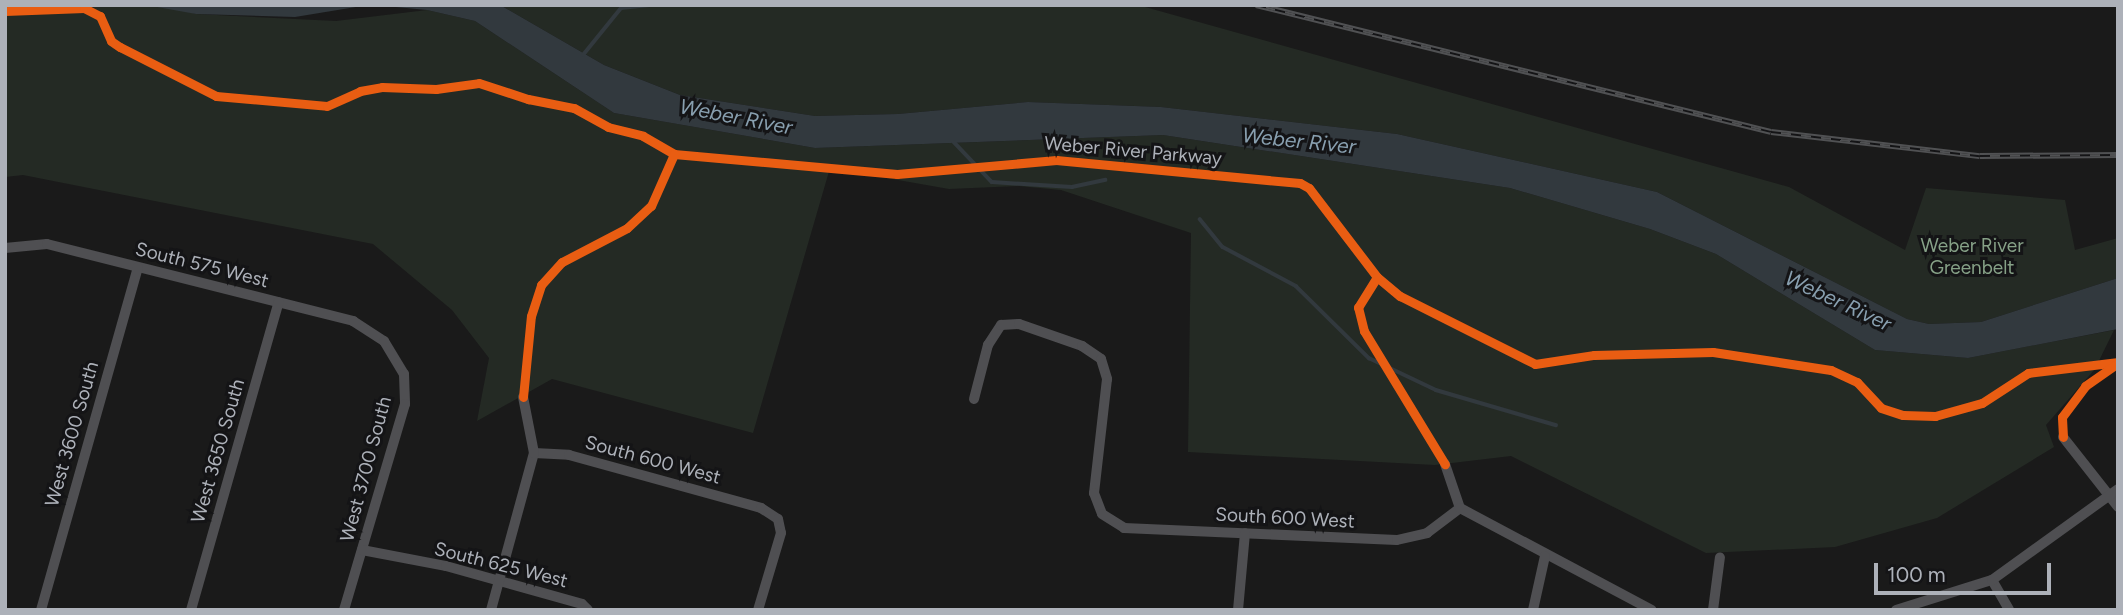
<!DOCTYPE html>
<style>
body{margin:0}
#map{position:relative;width:2123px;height:615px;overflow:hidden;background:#1a1a1a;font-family:Figtree,sans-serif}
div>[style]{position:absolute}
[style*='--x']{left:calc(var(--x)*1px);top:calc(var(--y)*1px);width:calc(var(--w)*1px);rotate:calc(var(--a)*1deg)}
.green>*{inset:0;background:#242a24}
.water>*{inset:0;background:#32393e}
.stream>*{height:3.5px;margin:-1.75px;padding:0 1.75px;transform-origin:1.75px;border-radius:1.75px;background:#32393e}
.street>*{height:10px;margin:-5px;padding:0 5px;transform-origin:5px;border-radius:5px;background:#4f4f52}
.rail>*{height:6px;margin-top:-3px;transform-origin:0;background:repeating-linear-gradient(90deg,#141416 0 10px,#505153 0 20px);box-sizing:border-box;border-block:2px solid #505153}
.cycleway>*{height:9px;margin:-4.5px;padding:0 4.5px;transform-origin:4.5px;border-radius:4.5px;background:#e95d12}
span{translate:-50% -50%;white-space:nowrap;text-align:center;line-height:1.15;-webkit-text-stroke:6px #141416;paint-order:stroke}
.street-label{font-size:19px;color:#adb1b9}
.park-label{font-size:19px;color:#86a187}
.water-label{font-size:21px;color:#889faf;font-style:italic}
.frame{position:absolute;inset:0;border:7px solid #adb1b9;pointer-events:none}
.scale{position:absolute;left:1874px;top:563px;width:177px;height:32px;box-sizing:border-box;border:4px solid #adb1b9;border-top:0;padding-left:9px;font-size:21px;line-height:24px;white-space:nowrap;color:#adb1b9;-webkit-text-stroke:5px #141416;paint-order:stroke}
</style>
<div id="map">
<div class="green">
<div style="clip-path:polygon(5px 5px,167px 6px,196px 14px,336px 21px,427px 10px,475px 21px,614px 113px,815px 148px,1163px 135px,1510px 188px,1650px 229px,1716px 254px,1875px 350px,1968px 358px,2114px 330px,2095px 369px,2046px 425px,2054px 447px,1937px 518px,1835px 547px,1706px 553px,1511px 456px,1435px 465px,1188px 452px,1191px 233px,1061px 190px,1019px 186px,949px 189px,830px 168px,753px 433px,552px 379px,477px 421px,489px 358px,452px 310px,373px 244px,23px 175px,5px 177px)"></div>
<div style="clip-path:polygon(500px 5px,1138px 5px,1789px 187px,1905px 250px,1926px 188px,2065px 200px,2075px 250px,2118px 238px,2118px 278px,1981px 322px,1929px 324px,1907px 319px,1657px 192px,1397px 134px,1161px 107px,1028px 102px,898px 114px,815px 116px,680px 95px,604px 65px)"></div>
</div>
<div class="water">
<div style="clip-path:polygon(146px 5px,368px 5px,295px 17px,196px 14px)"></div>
<div style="clip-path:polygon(375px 5px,500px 5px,604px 65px,680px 95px,815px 116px,898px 114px,1028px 102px,1161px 107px,1397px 134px,1657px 192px,1907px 319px,1929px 324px,1981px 322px,2118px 278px,2118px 329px,1968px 358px,1875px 350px,1716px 254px,1650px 229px,1510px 188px,1163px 135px,815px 148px,614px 113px,475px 21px,427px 10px)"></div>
</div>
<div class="stream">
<div style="--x:583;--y:55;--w:60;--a:-51"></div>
<div style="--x:621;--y:8;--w:28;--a:-6"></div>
<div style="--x:954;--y:142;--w:55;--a:46.5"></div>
<div style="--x:992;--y:182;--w:80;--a:3.6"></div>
<div style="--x:1072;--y:187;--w:34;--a:-12"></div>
<div style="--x:1200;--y:219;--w:36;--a:51"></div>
<div style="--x:1223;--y:247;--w:83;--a:28.1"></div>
<div style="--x:1296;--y:286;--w:103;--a:44.6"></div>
<div style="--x:1369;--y:358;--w:74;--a:25.5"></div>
<div style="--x:1436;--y:390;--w:125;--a:16.3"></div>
</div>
<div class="street">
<div style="--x:5;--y:248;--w:42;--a:-5.4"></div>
<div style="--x:47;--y:244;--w:316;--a:14.1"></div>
<div style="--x:353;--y:321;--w:37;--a:33"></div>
<div style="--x:384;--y:341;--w:39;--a:59"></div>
<div style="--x:404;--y:374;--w:30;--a:88"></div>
<div style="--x:405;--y:404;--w:215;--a:106.5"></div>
<div style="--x:974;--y:399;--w:56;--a:-75.5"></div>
<div style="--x:988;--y:345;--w:24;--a:-57"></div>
<div style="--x:1001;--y:325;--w:18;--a:-3"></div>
<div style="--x:1019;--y:324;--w:67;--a:19.2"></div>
<div style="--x:1082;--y:346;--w:23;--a:34"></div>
<div style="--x:1101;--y:359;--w:21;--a:73"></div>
<div style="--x:1107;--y:379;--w:115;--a:96.5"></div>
<div style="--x:1094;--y:493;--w:22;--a:69"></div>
<div style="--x:1102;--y:514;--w:26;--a:32"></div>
<div style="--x:1124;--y:528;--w:273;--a:2.5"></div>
<div style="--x:1397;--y:540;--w:31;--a:-13"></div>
<div style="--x:1427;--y:533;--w:41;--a:-37.1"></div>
<div style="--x:2063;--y:437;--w:89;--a:51.8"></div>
<div style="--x:534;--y:453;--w:35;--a:3"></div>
<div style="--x:569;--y:455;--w:199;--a:15.4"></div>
<div style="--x:761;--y:508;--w:20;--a:33"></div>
<div style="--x:778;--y:519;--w:14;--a:78"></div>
<div style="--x:781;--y:533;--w:80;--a:106.6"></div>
<div style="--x:1445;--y:464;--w:46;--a:71.2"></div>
<div style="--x:1460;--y:508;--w:217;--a:28"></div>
<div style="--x:362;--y:550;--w:86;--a:10.8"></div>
<div style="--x:446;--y:566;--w:141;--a:15.6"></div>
<div style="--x:582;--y:604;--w:8;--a:45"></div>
<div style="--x:1992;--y:580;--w:34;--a:60"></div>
<div style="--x:41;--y:610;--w:356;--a:-74.2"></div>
<div style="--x:191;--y:610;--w:320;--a:-74.1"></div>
<div style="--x:491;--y:610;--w:163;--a:-74.7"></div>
<div style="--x:534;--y:453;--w:57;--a:-101.1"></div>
<div style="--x:1238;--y:610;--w:77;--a:-84.8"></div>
<div style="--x:1533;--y:610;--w:55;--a:-77.5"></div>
<div style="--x:1713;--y:610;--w:53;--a:-82.5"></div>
<div style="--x:1896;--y:610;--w:101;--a:-17.4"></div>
<div style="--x:1992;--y:580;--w:155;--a:-35.8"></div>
</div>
<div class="rail">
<div style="--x:1256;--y:5;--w:530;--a:13.85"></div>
<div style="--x:1771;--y:132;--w:210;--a:6.6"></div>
<div style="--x:1980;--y:156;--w:138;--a:-0.4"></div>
</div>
<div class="cycleway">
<div style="--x:5;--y:11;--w:79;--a:-2.2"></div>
<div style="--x:84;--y:8;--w:18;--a:27"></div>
<div style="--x:100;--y:16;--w:27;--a:66"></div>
<div style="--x:111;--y:41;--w:11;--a:34"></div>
<div style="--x:120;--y:47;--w:108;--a:27"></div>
<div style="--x:216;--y:96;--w:111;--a:5.1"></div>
<div style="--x:327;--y:106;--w:36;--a:-24"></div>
<div style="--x:360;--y:91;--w:22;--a:-10"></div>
<div style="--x:382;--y:87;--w:54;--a:2.1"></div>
<div style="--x:436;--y:89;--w:43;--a:-7.9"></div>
<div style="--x:479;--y:83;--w:52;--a:18.1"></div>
<div style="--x:528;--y:99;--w:47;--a:11.1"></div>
<div style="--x:574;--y:108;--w:39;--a:29"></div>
<div style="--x:608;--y:127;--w:36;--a:14"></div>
<div style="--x:643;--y:136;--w:36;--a:30"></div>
<div style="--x:674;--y:154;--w:224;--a:5.1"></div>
<div style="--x:897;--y:174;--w:160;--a:-5"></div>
<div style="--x:1056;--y:160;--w:245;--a:5.4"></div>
<div style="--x:1300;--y:183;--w:10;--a:29"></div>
<div style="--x:1309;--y:188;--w:112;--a:52.6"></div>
<div style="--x:1377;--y:277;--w:30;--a:40"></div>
<div style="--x:1400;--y:296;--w:151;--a:26.7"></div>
<div style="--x:1535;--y:364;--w:60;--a:-8.7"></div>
<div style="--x:1594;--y:355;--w:119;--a:-1.4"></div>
<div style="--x:1713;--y:352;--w:119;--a:8.7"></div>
<div style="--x:1831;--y:370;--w:29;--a:25"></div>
<div style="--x:1857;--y:382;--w:35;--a:47"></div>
<div style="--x:1881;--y:408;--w:23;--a:18"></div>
<div style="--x:1903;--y:415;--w:32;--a:2"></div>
<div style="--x:1935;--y:416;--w:49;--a:-15.5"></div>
<div style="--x:1982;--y:403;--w:55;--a:-33.1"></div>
<div style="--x:2028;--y:373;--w:91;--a:-7"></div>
<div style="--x:1377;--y:277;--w:36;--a:122"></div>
<div style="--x:1358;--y:307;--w:25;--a:76"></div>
<div style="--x:1364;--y:331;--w:156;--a:58.7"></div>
<div style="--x:523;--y:397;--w:81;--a:-84.4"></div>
<div style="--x:531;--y:316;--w:33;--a:-72"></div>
<div style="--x:541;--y:285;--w:31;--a:-48"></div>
<div style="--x:562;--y:262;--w:73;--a:-27.6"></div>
<div style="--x:627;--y:228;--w:33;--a:-43"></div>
<div style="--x:651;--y:206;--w:57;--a:-66.1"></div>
<div style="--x:2063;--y:437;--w:20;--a:-93"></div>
<div style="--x:2062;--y:417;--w:39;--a:-53"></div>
<div style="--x:2085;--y:386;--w:40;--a:-34.9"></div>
</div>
<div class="street-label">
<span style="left:1133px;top:151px;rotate:5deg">Weber River Parkway</span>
<span style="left:202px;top:265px;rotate:14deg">South 575 West</span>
<span style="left:72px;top:434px;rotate:-74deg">West 3600 South</span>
<span style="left:218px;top:451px;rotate:-74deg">West 3650 South</span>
<span style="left:653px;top:460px;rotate:15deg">South 600 West</span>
<span style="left:366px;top:469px;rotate:-75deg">West 3700 South</span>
<span style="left:1285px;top:518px;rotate:3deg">South 600 West</span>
<span style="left:501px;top:565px;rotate:14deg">South 625 West</span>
</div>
<div class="park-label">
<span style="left:1972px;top:257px">Weber River<br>Greenbelt</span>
</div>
<div class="water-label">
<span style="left:736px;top:117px;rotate:11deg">Weber River</span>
<span style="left:1299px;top:141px;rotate:6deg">Weber River</span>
<span style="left:1838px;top:301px;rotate:25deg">Weber River</span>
</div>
<div class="frame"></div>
<div class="scale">100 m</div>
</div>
